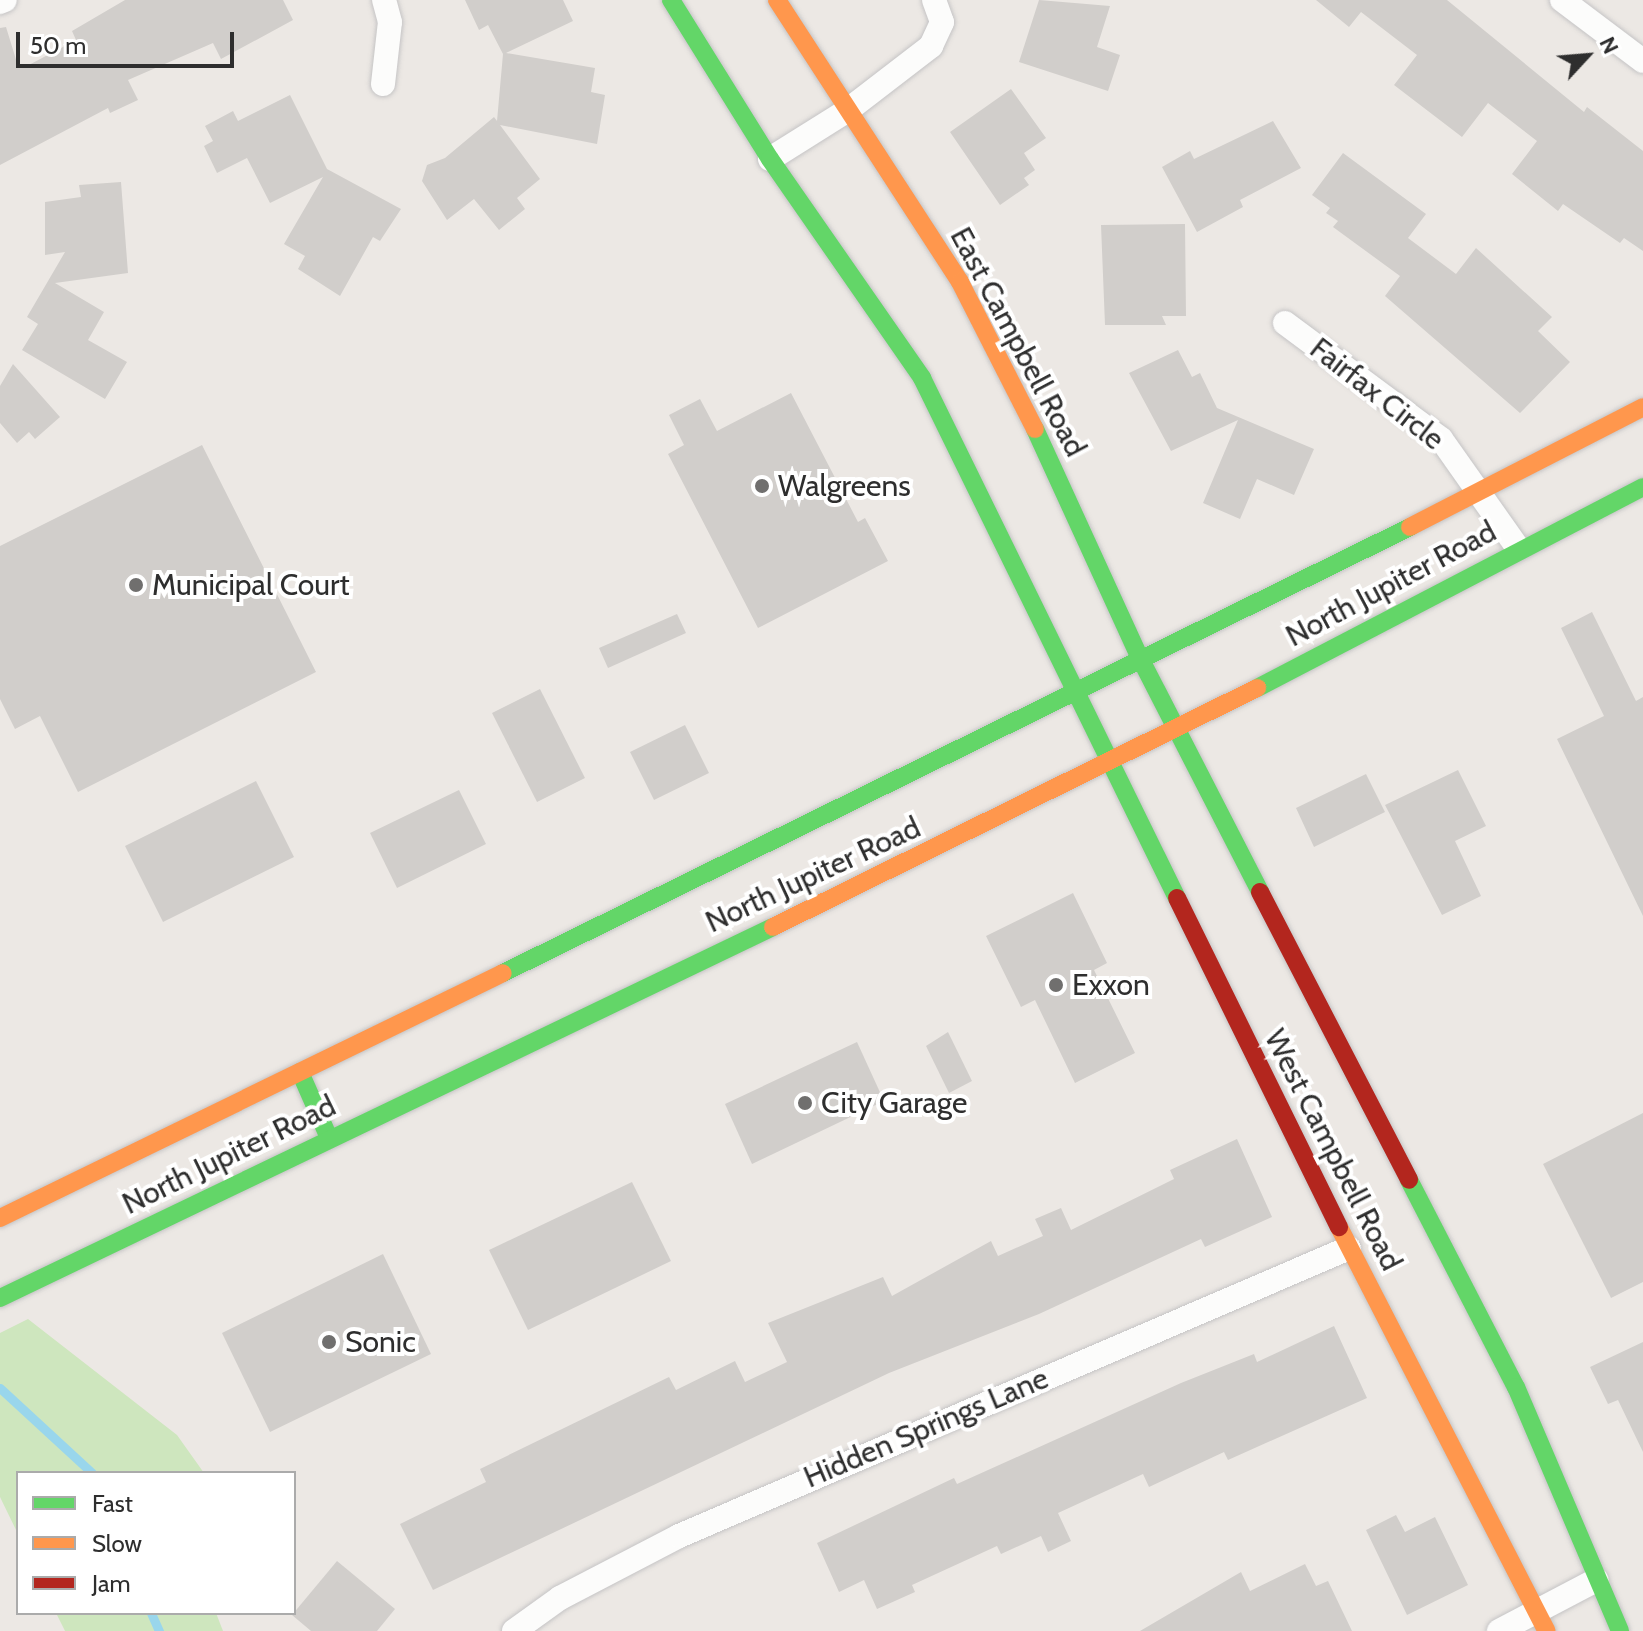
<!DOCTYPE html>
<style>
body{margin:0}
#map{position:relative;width:1643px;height:1631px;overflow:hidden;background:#ece8e4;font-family:Cabin,sans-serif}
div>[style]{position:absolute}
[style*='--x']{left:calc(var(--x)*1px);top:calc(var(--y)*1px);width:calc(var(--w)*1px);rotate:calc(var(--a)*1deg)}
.green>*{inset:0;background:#cee6be}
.stream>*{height:9px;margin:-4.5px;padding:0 4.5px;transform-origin:4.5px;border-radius:4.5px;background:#99d6ec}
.building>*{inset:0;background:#d1cecb}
.roads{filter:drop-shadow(0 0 2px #c5c4c5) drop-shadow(0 0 2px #c5c4c5)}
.street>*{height:24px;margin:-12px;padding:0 12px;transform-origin:12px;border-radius:12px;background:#fcfcfb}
.fast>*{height:18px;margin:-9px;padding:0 9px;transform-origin:9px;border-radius:9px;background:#63d668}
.slow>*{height:18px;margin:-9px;padding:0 9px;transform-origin:9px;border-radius:9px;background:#ff974d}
.jam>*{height:18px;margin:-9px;padding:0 9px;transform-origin:9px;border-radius:9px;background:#b3261e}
.dots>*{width:22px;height:22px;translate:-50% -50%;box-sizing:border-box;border:4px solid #fff;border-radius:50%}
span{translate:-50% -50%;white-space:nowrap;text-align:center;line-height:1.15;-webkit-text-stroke:8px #fff;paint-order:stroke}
.street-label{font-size:30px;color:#2e2e2e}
.poi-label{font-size:30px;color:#2e2e2e}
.left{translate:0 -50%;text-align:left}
.legend{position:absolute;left:16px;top:1471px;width:280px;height:144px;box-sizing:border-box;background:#fff;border:2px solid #ababab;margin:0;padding:10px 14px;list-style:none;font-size:24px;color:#2e2e2e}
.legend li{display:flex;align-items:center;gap:16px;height:40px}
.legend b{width:40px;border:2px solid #ababab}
.north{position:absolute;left:1547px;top:16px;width:80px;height:80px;-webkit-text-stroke:6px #fff;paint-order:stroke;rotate:64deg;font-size:22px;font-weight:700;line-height:32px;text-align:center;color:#2e2e2e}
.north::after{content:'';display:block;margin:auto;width:28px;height:36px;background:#2e2e2e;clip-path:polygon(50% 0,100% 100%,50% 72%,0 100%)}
.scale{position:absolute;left:16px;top:32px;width:218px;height:36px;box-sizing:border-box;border:4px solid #2e2e2e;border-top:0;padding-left:10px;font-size:24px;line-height:28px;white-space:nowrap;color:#2e2e2e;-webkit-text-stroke:6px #fff;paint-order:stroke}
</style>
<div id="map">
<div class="green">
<div style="clip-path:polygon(28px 1319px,177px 1435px,204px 1473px,18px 1473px,18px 1534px,0 1497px,0 1333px)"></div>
<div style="clip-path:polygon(56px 1613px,216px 1613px,223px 1631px,65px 1631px)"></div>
</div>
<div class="stream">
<div style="--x:0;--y:1388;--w:125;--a:42.7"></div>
<div style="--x:151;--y:1613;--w:20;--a:66"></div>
</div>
<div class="building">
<div style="clip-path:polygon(125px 0,283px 0,293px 20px,221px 59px,213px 43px,128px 80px,138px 100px,110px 113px,108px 108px,0 165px,0 28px,6px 27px,18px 66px,27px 66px,76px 40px,72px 31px)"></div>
<div style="clip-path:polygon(465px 0,563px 0,573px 21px,506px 53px,595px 68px,591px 92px,605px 95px,597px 144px,500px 125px,540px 179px,517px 198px,525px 209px,499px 230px,474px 199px,447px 220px,422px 181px,427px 165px,445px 158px,494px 117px,497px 121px,503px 54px,488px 25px,479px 30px)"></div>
<div style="clip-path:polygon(1039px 0,1110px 6px,1097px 47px,1120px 55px,1108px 91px,1019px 62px)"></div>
<div style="clip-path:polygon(1316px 0,1447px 0,1584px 112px,1587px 107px,1643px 151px,1643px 251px,1624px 238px,1620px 243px,1563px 204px,1558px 211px,1512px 174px,1537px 141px,1488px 103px,1462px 137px,1394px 85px,1417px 55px,1361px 12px,1349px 27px)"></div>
<div style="clip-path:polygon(1011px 89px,1046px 138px,1024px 153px,1035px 170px,1024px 178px,1029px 185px,1000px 205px,950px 132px)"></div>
<div style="clip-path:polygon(290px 95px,327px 169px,401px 209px,380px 241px,373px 237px,340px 296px,298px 269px,305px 256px,284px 244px,323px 177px,270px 203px,247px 158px,217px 173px,204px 146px,213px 141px,205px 126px,233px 111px,238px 121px)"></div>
<div style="clip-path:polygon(1273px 121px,1301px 168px,1240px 200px,1243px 207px,1197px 232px,1162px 167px,1190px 151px,1194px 159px)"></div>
<div style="clip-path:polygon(1343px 153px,1426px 214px,1408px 238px,1456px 274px,1476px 248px,1552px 317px,1538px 331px,1570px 362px,1520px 413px,1385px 296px,1400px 276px,1333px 227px,1338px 221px,1326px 213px,1330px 208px,1312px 195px)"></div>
<div style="clip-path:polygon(121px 182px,128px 273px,55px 283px,104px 312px,88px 340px,127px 362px,105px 399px,22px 350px,38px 324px,27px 317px,65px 252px,45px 255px,45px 202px,81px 197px,79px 185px)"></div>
<div style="clip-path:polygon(1185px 224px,1186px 316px,1162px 316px,1166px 325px,1105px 325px,1101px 225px)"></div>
<div style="clip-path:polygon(1178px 350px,1192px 377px,1200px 373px,1217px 408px,1314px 449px,1294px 495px,1257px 479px,1240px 519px,1203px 503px,1238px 420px,1171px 451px,1129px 373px)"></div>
<div style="clip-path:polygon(13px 364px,60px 417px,35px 439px,29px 432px,17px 443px,0 423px,0 386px)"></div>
<div style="clip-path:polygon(791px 393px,858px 522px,865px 518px,888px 561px,758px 628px,668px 454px,684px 445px,669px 415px,700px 399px,717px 431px)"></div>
<div style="clip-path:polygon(202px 445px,316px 672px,78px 792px,40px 716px,15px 729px,0 699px,0 546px)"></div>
<div style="clip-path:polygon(1592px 612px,1636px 701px,1643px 697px,1643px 916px,1557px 739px,1604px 716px,1561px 628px)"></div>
<div style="clip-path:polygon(677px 614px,686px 633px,608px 668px,599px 648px)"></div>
<div style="clip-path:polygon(540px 689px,585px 778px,537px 802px,492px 713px)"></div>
<div style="clip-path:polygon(685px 725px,709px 773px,654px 800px,630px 752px)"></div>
<div style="clip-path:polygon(1458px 770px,1486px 826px,1455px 841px,1481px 896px,1442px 915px,1385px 805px)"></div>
<div style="clip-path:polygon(1366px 774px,1385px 812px,1314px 847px,1296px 808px)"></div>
<div style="clip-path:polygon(256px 781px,294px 857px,163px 922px,125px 846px)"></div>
<div style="clip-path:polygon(459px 790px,486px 844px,397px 888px,370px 833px)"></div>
<div style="clip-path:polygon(1073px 893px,1107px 963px,1094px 970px,1135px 1053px,1075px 1083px,1035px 1000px,1021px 1007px,986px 936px)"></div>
<div style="clip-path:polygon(948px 1032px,972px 1081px,949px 1093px,926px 1046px)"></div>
<div style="clip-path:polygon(857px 1042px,884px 1101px,752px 1164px,725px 1104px)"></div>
<div style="clip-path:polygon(1643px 1113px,1643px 1282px,1611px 1298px,1543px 1164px)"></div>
<div style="clip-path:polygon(1237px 1139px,1272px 1217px,1205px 1247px,1201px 1239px,1039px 1314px,889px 1373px,433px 1590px,400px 1524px,486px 1482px,480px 1469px,669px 1377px,676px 1390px,735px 1361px,745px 1382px,787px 1362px,768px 1323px,883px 1277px,892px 1296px,991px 1241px,998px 1256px,1043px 1236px,1035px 1219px,1061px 1208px,1071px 1230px,1174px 1179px,1170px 1170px)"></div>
<div style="clip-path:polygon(632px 1182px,671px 1261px,528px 1330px,489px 1250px)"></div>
<div style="clip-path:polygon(383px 1254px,431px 1354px,270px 1432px,222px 1333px)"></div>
<div style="clip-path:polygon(1334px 1326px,1367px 1398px,1228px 1460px,1224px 1452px,1149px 1487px,1143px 1474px,1058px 1513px,1071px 1541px,1048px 1552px,1041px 1536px,1001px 1554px,997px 1546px,912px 1585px,915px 1592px,877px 1609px,864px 1580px,839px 1592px,817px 1543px,954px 1478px,957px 1484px,1181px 1383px,1254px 1354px,1257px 1362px)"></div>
<div style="clip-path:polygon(1643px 1342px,1643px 1452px,1618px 1400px,1608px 1404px,1590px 1367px)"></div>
<div style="clip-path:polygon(1396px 1515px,1405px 1532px,1435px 1517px,1468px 1585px,1407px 1615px,1366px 1530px)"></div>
<div style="clip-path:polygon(337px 1561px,395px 1609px,377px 1631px,311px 1631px,292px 1615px)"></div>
<div style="clip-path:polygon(1305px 1564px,1316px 1586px,1328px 1581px,1352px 1631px,1140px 1631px,1241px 1572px,1250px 1591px)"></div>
</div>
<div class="roads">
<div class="street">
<div style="--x:1562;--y:0;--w:101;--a:37"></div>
<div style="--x:0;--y:2;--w:5;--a:-22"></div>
<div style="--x:383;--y:84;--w:62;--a:-83.6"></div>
<div style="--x:390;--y:22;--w:23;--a:-105"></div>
<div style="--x:770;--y:159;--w:92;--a:-32.1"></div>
<div style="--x:848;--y:110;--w:105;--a:-37.6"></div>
<div style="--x:931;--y:46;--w:26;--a:-65"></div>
<div style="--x:942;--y:22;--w:23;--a:-110"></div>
<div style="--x:1285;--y:323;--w:194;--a:36.6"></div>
<div style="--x:1441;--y:439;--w:133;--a:54.8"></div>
<div style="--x:514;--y:1631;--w:57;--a:-35.7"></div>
<div style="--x:560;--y:1598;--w:134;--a:-27.5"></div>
<div style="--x:679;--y:1536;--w:729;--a:-23.26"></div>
<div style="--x:1499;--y:1631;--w:110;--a:-27.7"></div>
</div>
<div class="fast">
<div style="--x:671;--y:0;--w:187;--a:58.1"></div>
<div style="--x:770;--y:159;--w:267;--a:55.2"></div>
<div style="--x:922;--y:378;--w:579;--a:63.88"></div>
<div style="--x:1035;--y:429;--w:254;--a:65.4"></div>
<div style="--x:1141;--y:660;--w:261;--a:62.8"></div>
<div style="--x:1257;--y:688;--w:435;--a:-27.5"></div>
<div style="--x:503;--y:973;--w:1011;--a:-26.18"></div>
<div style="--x:300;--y:1072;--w:72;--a:66.3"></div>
<div style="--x:1409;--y:1180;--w:233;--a:62.7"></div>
<div style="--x:1516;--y:1387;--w:265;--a:66.9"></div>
<div style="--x:0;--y:1298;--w:857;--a:-25.64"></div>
</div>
<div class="slow">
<div style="--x:777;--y:0;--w:336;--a:57"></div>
<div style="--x:960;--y:282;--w:165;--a:63"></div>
<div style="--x:1410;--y:527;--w:262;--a:-27.2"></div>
<div style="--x:773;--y:927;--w:540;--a:-26.28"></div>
<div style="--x:0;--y:1218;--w:559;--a:-25.97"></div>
<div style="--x:1339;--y:1227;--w:454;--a:62.8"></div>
</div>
<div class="jam">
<div style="--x:1260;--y:892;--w:324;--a:62.6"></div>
<div style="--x:1177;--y:898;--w:367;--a:63.8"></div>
</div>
</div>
<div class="dots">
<div style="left:762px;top:486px;background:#706f6e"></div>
<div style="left:136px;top:585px;background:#706f6e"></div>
<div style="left:1056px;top:985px;background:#706f6e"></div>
<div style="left:805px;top:1103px;background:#706f6e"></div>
<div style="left:329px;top:1342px;background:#706f6e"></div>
</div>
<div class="street-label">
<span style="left:1018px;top:342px;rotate:62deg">East Campbell Road</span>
<span style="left:1377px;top:394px;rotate:38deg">Fairfax Circle</span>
<span style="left:1391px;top:584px;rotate:-28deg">North Jupiter Road</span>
<span style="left:813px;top:875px;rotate:-25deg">North Jupiter Road</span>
<span style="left:1333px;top:1150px;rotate:63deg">West Campbell Road</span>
<span style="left:229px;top:1155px;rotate:-26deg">North Jupiter Road</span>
<span style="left:926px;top:1428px;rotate:-23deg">Hidden Springs Lane</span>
</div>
<div class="poi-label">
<span class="left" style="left:778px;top:486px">Walgreens</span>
<span class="left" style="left:152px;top:585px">Municipal Court</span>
<span class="left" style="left:1072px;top:985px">Exxon</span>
<span class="left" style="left:821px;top:1103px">City Garage</span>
<span class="left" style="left:345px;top:1342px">Sonic</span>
</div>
<ul class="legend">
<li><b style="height:10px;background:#63d668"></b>Fast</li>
<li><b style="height:10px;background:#ff974d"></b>Slow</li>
<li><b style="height:10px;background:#b3261e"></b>Jam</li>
</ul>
<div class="north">N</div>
<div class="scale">50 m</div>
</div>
